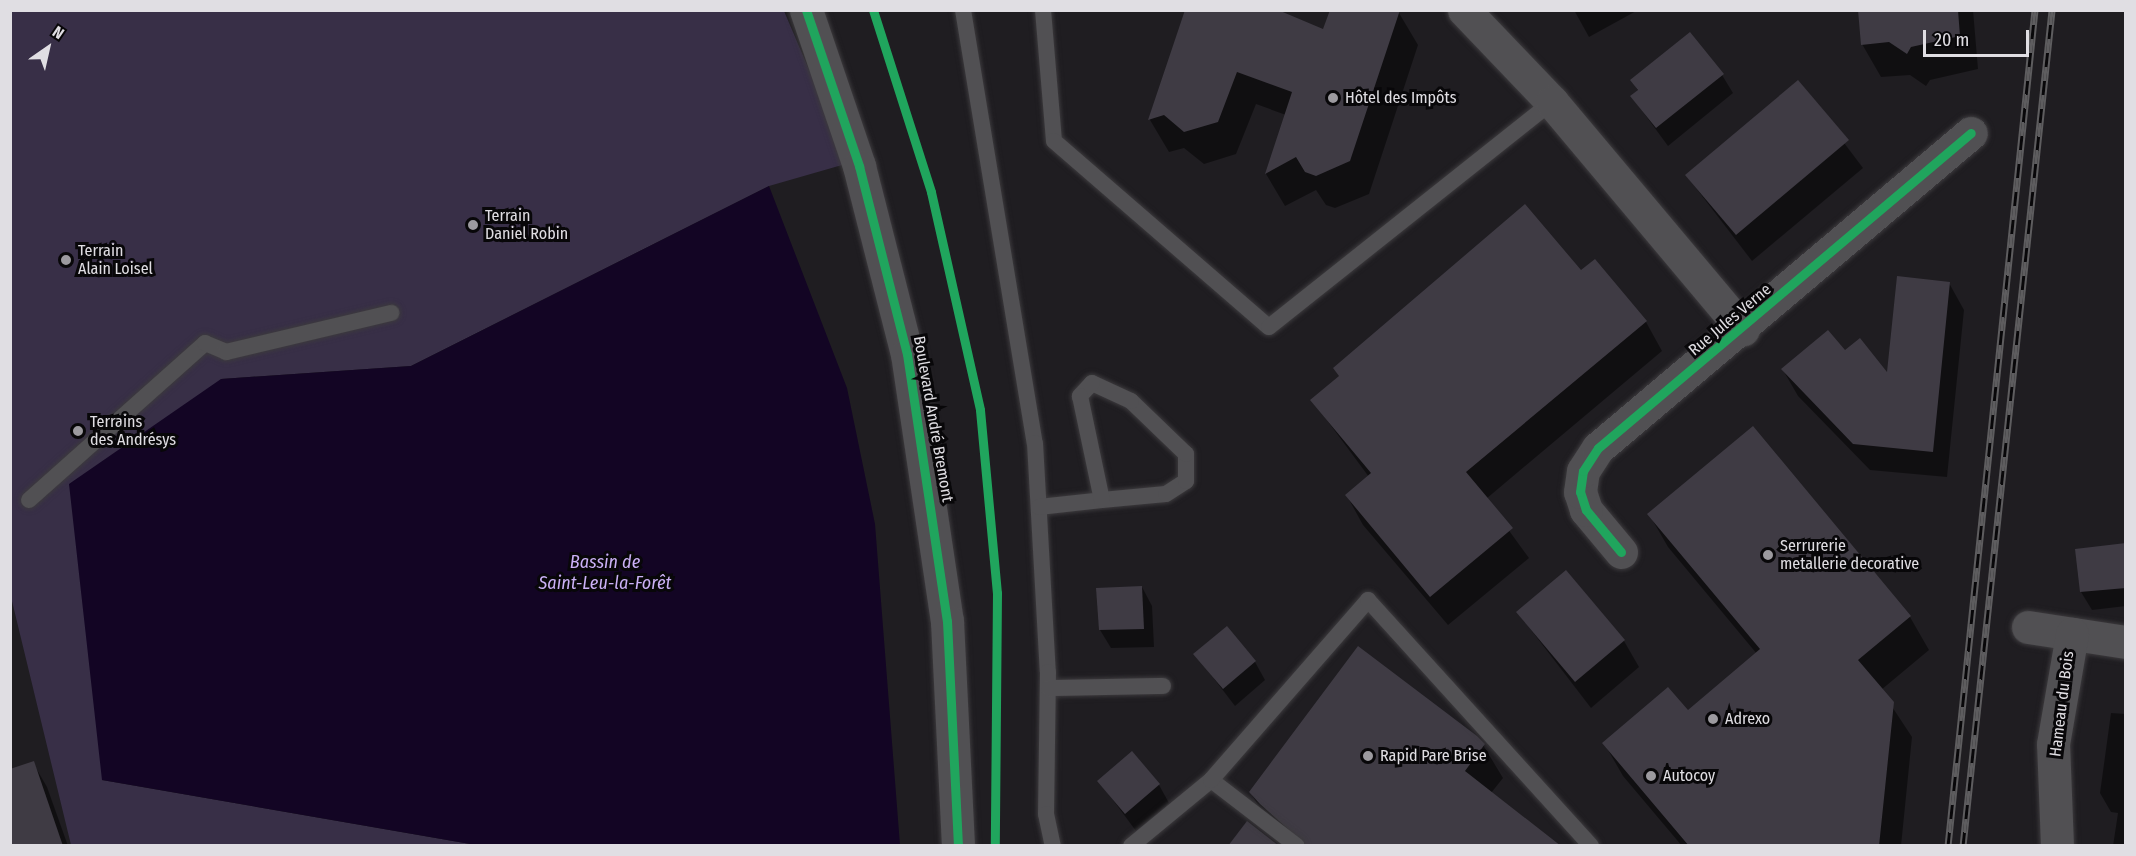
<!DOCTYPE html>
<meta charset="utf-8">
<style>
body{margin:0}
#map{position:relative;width:2136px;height:856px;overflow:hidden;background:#1f1d21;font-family:"Fira Sans Condensed",sans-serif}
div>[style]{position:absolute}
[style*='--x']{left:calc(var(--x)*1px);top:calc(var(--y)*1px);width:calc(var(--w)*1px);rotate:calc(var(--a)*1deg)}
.green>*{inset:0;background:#382f47}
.water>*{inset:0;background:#130524}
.shadow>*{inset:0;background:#0007}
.building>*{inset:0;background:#3f3b44}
.roads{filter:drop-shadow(0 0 2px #3c3a3d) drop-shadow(0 0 2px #3c3a3d)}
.lane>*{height:16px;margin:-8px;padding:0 8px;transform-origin:8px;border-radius:8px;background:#515053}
.street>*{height:33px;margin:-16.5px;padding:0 16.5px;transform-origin:16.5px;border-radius:16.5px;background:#515053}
.secondary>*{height:33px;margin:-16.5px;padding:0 16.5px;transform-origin:16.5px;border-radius:16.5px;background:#515053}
.rail>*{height:7px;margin-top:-3.5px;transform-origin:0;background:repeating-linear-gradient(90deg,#080709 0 14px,#5e5d5f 0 28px);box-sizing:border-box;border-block:2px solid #5e5d5f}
.cycleway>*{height:9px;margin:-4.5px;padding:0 4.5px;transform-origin:4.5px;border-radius:4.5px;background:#20a55d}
.dots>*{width:16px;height:16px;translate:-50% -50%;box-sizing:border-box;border:3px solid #080709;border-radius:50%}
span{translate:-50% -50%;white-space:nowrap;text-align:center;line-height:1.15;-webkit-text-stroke:6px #080709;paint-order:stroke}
.poi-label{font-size:16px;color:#e0dee3}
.left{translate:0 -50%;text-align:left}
.street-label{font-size:16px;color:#e0dee3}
.water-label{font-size:18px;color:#cbb1f6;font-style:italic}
.frame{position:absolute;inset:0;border:12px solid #e0dee3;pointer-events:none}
.north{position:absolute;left:18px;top:18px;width:60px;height:60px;-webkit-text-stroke:4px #080709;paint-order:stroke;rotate:34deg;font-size:16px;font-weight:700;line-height:24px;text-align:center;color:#e0dee3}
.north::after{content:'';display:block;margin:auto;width:21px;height:27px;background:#e0dee3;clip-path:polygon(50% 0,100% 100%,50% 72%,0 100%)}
.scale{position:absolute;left:1923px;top:30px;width:106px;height:27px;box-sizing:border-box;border:3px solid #e0dee3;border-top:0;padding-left:8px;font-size:18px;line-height:21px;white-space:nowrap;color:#e0dee3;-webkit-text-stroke:4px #080709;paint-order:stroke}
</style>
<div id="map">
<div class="green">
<div style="clip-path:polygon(10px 11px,784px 11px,849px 163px,769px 186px,411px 366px,221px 379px,102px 780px,476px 845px,71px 845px,11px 597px)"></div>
</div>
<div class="water">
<div style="clip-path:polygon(769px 186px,847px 388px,875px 524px,900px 845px,476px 845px,102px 780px,69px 484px,221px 379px,411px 366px)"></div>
</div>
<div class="shadow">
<div style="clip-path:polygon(1187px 10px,1347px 40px,1399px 13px,1418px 45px,1369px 194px,1335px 208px,1326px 205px,1316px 190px,1285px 206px,1266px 174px,1286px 115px,1256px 104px,1236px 154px,1204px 164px,1184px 148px,1169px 152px,1150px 120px)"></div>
<div style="clip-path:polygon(1574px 10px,1638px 10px,1589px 37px)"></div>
<div style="clip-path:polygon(1859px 10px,1973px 10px,1978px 69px,1930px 80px,1926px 86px,1910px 75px,1881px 77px,1862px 44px)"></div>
<div style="clip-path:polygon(1722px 75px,1733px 93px,1668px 146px,1632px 97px,1638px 91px,1632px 80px)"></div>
<div style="clip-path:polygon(1798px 82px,1863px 168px,1752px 261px,1686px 175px)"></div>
<div style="clip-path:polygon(1581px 272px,1646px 322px,1662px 351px,1486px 499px,1529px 558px,1448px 625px,1363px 525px,1347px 496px,1369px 477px,1312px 400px)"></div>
<div style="clip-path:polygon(1949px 283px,1964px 310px,1947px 477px,1870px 470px,1798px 396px,1783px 370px,1845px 352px,1888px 376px)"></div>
<div style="clip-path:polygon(1649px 514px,1910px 617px,1929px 650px,1881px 690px,1912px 737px,1901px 846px,1682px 846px,1623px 776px,1604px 743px,1688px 712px,1757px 654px,1668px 547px)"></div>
<div style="clip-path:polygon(2126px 544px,2126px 606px,2092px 610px,2081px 592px,2077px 550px)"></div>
<div style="clip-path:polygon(1142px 587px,1152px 606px,1154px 647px,1111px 648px,1100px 630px,1097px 589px)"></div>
<div style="clip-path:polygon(1518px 613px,1624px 641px,1639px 667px,1591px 708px)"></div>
<div style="clip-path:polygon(1195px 654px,1255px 662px,1265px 680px,1235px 706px)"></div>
<div style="clip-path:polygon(2111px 713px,2126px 714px,2126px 846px,2113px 846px,2118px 813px,2111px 812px,2100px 793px)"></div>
<div style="clip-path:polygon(1483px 745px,1503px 778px,1491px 793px,1558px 846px,1294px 846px,1270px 826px,1251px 793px)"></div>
<div style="clip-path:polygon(33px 763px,47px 787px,68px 846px,10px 846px)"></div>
<div style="clip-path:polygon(1099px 781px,1159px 785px,1169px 803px,1136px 831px)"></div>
</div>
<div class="building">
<div style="clip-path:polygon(1185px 10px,1278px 10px,1323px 29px,1330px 10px,1400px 10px,1350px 161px,1316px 176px,1305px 172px,1296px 157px,1265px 174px,1292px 92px,1237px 72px,1218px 122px,1184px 132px,1164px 115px,1148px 120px)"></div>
<div style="clip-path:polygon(1858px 10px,1958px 10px,1960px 36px,1911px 47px,1907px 54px,1889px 42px,1861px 45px)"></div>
<div style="clip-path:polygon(1690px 32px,1724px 74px,1656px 128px,1630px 96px,1638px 90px,1630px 80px)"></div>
<div style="clip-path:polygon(1798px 80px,1849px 140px,1736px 235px,1685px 175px)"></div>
<div style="clip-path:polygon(1525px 204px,1581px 270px,1595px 259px,1647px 321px,1466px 472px,1513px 528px,1430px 597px,1345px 495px,1371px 473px,1310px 400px,1339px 376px,1333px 368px)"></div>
<div style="clip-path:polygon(1897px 276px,1950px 282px,1933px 452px,1853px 444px,1781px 369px,1828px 330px,1845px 350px,1860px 338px,1887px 372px)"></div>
<div style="clip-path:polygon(1753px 426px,1911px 616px,1858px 660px,1894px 702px,1879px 846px,1689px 846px,1602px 743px,1668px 687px,1688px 710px,1760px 649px,1647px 514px)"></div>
<div style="clip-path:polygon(2126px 543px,2126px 588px,2080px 592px,2075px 549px)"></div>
<div style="clip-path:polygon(1566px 570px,1625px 640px,1575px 682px,1516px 612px)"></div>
<div style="clip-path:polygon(1142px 586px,1144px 629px,1099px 630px,1096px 588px)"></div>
<div style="clip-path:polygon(1227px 626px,1256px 661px,1223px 689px,1193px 654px)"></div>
<div style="clip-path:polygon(1358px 646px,1477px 736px,1485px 744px,1465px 771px,1561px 846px,1307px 846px,1260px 804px,1249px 792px)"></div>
<div style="clip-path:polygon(1132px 751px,1160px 784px,1125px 814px,1097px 781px)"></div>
<div style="clip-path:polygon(34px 761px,63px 846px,10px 846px,10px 769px)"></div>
<div style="clip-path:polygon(1247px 821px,1279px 846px,1228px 846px)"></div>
</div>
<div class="roads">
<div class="lane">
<div style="--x:963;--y:10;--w:439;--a:80.6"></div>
<div style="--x:1035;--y:443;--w:229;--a:86.8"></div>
<div style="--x:1048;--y:672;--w:142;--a:90.8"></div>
<div style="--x:1046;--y:814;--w:33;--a:78"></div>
<div style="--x:1043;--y:10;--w:131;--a:85.2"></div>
<div style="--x:1054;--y:141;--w:284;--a:40.9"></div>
<div style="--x:1269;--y:327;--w:362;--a:-38.5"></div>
<div style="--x:29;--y:500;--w:236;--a:-41.7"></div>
<div style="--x:205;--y:343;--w:23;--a:23"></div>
<div style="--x:226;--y:352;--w:170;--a:-13.3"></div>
<div style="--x:1039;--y:507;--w:63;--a:-6.3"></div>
<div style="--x:1102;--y:500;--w:64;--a:-5.4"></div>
<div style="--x:1166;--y:494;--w:24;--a:-33"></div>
<div style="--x:1186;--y:481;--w:27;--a:-90"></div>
<div style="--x:1186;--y:454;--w:76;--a:-136.1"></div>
<div style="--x:1131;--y:401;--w:43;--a:-155.2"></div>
<div style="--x:1092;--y:383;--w:18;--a:133"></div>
<div style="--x:1080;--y:396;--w:106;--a:78.1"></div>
<div style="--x:1049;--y:688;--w:114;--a:-1"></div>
<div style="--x:1211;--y:780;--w:108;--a:37.5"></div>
<div style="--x:1131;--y:846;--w:104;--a:-39.5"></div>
<div style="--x:1211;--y:780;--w:239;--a:-48.9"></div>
<div style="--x:1368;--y:600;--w:332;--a:47.8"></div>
</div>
<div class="street">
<div style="--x:1464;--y:10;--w:127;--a:46.3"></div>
<div style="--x:1552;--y:102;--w:297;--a:50"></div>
<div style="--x:1621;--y:552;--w:55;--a:-129.8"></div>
<div style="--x:1586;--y:510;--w:19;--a:-108"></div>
<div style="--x:1580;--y:492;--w:21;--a:-82"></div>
<div style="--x:1583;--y:471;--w:27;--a:-57"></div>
<div style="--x:1598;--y:448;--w:488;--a:-40.2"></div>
<div style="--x:2028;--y:627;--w:99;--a:8.7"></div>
<div style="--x:2057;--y:846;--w:102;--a:-92.2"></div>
<div style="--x:2053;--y:744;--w:112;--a:-80.2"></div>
</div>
<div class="secondary">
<div style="--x:806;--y:10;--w:165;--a:71.2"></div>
<div style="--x:859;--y:166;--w:194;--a:75.7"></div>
<div style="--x:907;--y:354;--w:270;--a:81.5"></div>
<div style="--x:947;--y:621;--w:225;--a:87.2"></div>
</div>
</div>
<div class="rail">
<div style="--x:1948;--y:846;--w:841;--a:-84.06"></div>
<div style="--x:1963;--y:846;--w:841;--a:-83.92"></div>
</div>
<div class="cycleway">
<div style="--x:806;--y:10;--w:165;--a:71.2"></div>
<div style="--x:859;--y:166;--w:194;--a:75.7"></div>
<div style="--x:907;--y:354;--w:270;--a:81.5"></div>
<div style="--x:947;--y:621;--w:225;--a:87.2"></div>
<div style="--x:873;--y:10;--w:191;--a:72.3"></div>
<div style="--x:931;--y:192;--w:223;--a:77.3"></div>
<div style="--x:980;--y:410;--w:184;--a:84.7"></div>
<div style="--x:997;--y:593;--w:253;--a:90.5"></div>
<div style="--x:1621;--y:552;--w:55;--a:-129.8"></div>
<div style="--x:1586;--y:510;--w:19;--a:-108"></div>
<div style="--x:1580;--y:492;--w:21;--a:-82"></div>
<div style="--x:1583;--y:471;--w:27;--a:-57"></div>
<div style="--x:1598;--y:448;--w:488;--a:-40.2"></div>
</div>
<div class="dots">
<div style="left:1333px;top:98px;background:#9c9a9f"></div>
<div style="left:473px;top:225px;background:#9c9a9f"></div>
<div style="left:66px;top:260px;background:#9c9a9f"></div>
<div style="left:78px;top:431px;background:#9c9a9f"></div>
<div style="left:1768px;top:555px;background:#9c9a9f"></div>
<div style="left:1713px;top:719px;background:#9c9a9f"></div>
<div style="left:1368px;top:756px;background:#9c9a9f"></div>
<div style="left:1651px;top:776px;background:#9c9a9f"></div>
</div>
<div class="poi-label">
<span class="left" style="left:1345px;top:98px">Hôtel des Impôts</span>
<span class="left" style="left:485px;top:225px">Terrain<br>Daniel Robin</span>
<span class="left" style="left:78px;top:260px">Terrain<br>Alain Loisel</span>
<span class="left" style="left:90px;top:431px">Terrains<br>des Andrésys</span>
<span class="left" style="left:1780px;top:555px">Serrurerie<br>metallerie decorative</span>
<span class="left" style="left:1725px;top:719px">Adrexo</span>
<span class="left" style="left:1380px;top:756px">Rapid Pare Brise</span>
<span class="left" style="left:1663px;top:776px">Autocoy</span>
</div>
<div class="street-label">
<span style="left:1730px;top:320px;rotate:-40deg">Rue Jules Verne</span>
<span style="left:933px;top:419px;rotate:80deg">Boulevard André Bremont</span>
<span style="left:2062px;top:704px;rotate:-83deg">Hameau du Bois</span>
</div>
<div class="water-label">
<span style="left:605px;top:573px">Bassin de<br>Saint-Leu-la-Forêt</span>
</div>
<div class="frame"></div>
<div class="north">N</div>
<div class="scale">20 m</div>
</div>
